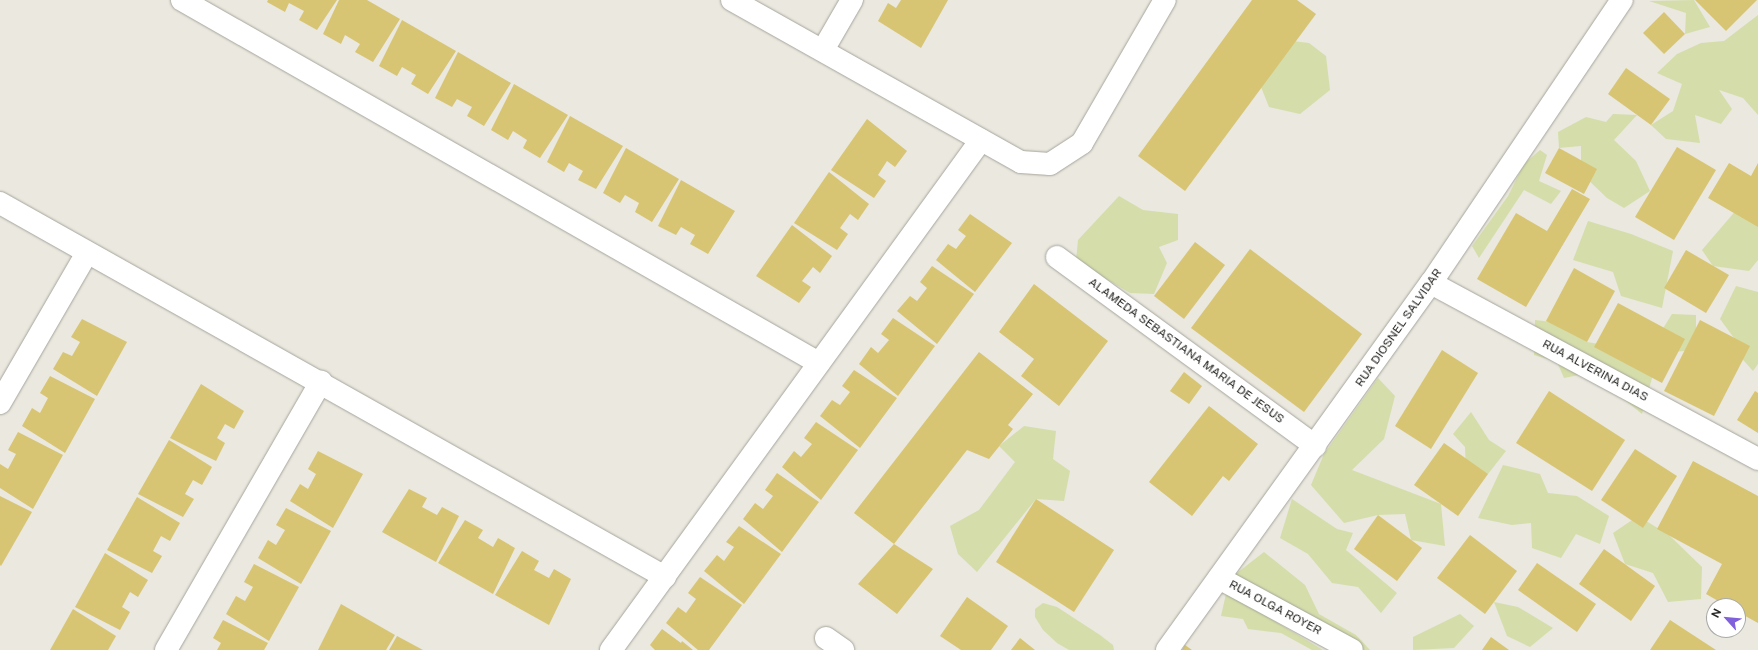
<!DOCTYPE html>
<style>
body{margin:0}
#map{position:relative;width:1758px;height:650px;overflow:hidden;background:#eae8df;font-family:"Public Sans",sans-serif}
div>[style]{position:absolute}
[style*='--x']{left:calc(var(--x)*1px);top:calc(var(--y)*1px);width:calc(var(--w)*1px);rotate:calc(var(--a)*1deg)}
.green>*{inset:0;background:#d5deaa}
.building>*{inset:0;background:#d8c573}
.roads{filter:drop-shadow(0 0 1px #a6a49b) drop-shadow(0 0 1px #a6a49b)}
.minor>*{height:22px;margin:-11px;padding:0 11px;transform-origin:11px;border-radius:11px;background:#fff}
span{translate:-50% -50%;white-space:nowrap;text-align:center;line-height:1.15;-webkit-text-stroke:4px #fff;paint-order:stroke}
.street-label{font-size:12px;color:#282824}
.north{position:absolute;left:1706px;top:598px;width:40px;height:40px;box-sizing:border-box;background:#fff;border:1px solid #a9a9a7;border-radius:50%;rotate:297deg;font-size:11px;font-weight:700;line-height:16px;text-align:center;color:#282824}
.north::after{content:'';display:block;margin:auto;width:14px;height:18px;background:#8160db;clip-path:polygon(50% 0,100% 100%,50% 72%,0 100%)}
</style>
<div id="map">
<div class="green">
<div style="clip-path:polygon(1694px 0,1710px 27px,1685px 34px,1686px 13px,1649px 1px)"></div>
<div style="clip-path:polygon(1758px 15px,1758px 115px,1743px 98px,1719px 90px,1732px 109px,1721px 124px,1695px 115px,1700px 143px,1666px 139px,1651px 125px,1673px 111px,1682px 84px,1657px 73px,1677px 54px,1701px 43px,1724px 41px)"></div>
<div style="clip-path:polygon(1276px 39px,1309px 43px,1326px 56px,1330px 90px,1300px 114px,1269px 107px,1257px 77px)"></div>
<div style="clip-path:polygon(1613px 114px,1637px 115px,1614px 140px,1636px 161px,1650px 191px,1624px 208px,1607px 198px,1581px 173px,1581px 146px,1559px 148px,1558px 132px,1586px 117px,1606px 122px)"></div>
<div style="clip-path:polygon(1540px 150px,1547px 155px,1539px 181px,1561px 191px,1551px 204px,1524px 190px,1479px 258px,1472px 246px,1508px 196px,1524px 164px)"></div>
<div style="clip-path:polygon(1119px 196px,1143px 210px,1178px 214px,1178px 240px,1159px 247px,1167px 263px,1154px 294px,1130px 293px,1076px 261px,1078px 240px)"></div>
<div style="clip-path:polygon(1738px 208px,1758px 220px,1758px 260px,1749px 271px,1713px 266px,1702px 250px)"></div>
<div style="clip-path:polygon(1588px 221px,1631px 234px,1673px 251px,1662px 308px,1621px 296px,1613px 272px,1573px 260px)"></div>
<div style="clip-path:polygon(1736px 286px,1758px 292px,1758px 364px,1753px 371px,1737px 353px,1734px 338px,1720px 319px)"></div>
<div style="clip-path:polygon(1672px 314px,1696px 315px,1696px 350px,1672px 352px,1657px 338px)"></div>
<div style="clip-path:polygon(1535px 320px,1570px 324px,1587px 342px,1623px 348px,1654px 371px,1642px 414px,1621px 397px,1584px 374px,1564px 378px,1557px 362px,1534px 355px)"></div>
<div style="clip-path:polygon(1378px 378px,1395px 396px,1384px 439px,1352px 470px,1441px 504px,1445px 546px,1411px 540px,1405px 514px,1378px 515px,1344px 523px,1311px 485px,1324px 454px)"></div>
<div style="clip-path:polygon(1471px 412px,1489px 440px,1506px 451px,1488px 474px,1466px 473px,1465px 447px,1453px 434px)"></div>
<div style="clip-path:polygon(1024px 426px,1056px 431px,1053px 459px,1070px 471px,1064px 501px,1036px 499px,977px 572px,958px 554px,950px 526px,979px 510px,1015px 462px,999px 446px)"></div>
<div style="clip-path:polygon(1503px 465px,1540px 474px,1548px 493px,1577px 496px,1609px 516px,1600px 544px,1576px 534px,1561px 558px,1532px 548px,1531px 523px,1512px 525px,1478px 518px)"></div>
<div style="clip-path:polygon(1292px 499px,1337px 529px,1353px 533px,1346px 550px,1397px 593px,1381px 613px,1358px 587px,1332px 583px,1308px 554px,1280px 538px)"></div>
<div style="clip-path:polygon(1638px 516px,1669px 535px,1702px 567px,1701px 599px,1668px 602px,1653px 573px,1625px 564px,1613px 533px)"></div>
<div style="clip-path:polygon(1264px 552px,1305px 585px,1319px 614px,1356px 635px,1370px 650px,1364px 650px,1233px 576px)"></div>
<div style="clip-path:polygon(1228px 585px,1271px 619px,1323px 650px,1312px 650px,1281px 633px,1248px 629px,1243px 619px,1221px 616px)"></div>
<div style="clip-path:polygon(1494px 602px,1518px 607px,1553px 628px,1530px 647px,1507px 636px)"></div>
<div style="clip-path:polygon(1043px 603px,1057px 607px,1100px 635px,1113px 645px,1114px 650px,1069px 650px,1057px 643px,1043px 630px,1035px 617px,1035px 609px)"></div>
<div style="clip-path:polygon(1460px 614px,1474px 626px,1454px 648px,1413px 650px,1413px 637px)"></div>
</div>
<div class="building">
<div style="clip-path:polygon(268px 0,337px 0,317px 30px,299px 20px,304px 11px,289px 3px,285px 12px,267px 2px)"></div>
<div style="clip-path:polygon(339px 0,367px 0,400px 19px,373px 62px,355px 52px,360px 44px,345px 35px,341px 44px,323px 34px)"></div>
<div style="clip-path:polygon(901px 0,948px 0,921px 48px,878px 21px,888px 3px,896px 8px)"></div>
<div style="clip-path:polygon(1252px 0,1297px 0,1316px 14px,1185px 191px,1138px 156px)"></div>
<div style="clip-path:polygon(1695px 0,1757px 0,1726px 31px)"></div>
<div style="clip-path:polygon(1664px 12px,1685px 34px,1664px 54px,1643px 33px)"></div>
<div style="clip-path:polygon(402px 20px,456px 51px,428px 94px,411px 84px,416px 75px,402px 67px,397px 76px,379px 66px)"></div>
<div style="clip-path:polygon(458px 52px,511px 83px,484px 126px,467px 116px,472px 107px,457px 99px,452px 107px,435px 98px)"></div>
<div style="clip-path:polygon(1626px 68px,1670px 99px,1651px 125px,1608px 94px)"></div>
<div style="clip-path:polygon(514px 84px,568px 115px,540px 158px,523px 148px,527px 140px,513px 131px,508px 140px,491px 130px)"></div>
<div style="clip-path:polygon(570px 116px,623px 146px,596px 189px,578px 180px,583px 171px,569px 163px,564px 172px,547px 162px)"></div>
<div style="clip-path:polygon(867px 119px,907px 151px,895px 167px,887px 161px,878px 175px,886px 181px,874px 198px,831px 170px)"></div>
<div style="clip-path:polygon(1677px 147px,1716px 170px,1674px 240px,1635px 217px)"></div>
<div style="clip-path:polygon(626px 148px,679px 179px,652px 222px,635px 212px,639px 203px,625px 195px,620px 203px,603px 193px)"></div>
<div style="clip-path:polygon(1559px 148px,1597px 169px,1584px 194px,1545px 173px)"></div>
<div style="clip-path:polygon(1729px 163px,1751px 176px,1758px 163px,1758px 227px,1708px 198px)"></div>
<div style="clip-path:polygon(829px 172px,869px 204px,858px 220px,850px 214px,840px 228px,848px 234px,837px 250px,794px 223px)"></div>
<div style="clip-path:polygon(681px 180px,735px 211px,708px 254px,690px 244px,695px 235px,681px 227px,676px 235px,658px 226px)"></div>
<div style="clip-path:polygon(1572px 189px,1590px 199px,1526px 307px,1477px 279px,1516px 213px,1547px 231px)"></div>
<div style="clip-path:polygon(970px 214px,1012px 243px,975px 292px,936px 260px,948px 244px,956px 249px,966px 236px,958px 230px)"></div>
<div style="clip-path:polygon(792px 225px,832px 256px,820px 273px,813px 267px,802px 281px,811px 287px,799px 303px,756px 276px)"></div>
<div style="clip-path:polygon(1195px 242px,1225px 265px,1184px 319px,1154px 296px)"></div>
<div style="clip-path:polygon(1250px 249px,1362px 334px,1304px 412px,1191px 328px)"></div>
<div style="clip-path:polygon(1686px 250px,1729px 275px,1706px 313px,1664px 288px)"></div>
<div style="clip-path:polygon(932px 266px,974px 294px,937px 344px,897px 311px,910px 296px,917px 301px,927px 288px,920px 282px)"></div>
<div style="clip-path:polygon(1574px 268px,1615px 291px,1587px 342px,1546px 321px)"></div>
<div style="clip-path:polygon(1034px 284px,1108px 341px,1059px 406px,1021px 376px,1034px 359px,999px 332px)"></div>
<div style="clip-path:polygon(1618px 303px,1685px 339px,1662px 383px,1594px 347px)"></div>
<div style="clip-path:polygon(893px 318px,935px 346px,898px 396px,859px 364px,871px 347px,878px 353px,889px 340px,881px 334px)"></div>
<div style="clip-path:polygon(82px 319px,127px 342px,97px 396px,53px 369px,63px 352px,72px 356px,80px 342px,71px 337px)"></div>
<div style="clip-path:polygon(1700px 320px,1750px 346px,1714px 416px,1664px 391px)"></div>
<div style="clip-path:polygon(1442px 350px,1478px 373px,1431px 449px,1395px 426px)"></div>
<div style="clip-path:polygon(979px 352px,1033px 394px,1008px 425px,1013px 429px,989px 459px,967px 450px,894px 544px,933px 569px,897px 614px,858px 584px,894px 544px,854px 513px)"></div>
<div style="clip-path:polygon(854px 370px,897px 398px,860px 448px,820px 416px,832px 400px,840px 405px,850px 392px,842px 386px)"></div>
<div style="clip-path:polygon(1184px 372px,1202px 386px,1189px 404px,1170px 391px)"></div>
<div style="clip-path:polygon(50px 376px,95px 399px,65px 453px,22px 426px,32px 408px,40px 413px,48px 398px,40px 393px)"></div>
<div style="clip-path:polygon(201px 384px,244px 411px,234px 429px,225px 424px,217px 438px,225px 443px,216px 461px,170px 438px)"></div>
<div style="clip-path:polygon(1549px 391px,1625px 440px,1592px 491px,1516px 443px)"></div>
<div style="clip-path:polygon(1755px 391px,1758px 393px,1758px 433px,1737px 420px)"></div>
<div style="clip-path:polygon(1209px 406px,1258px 444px,1229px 481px,1223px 476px,1192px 516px,1149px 482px)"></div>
<div style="clip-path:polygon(816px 422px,858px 450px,821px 500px,782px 467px,794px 451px,801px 457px,812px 444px,804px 438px)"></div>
<div style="clip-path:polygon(18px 432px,63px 455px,33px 509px,0 488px,0 464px,8px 469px,16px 454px,8px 450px)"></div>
<div style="clip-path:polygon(169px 440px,212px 467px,202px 485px,193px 480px,185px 494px,194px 499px,183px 517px,138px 494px)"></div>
<div style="clip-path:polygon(1444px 443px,1488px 474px,1458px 516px,1414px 485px)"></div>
<div style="clip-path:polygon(1635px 449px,1677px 476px,1643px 528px,1601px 500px)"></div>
<div style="clip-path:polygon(318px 451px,363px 474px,333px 528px,290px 501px,300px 484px,308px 489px,316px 474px,308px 469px)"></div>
<div style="clip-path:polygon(1693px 461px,1758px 496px,1758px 623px,1738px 612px,1738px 606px,1727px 606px,1706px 594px,1722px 564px,1657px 529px)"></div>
<div style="clip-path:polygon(777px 473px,819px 502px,782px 552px,743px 519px,755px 503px,763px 509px,773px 496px,765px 490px)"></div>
<div style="clip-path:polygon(409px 489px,427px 498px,422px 507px,437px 515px,442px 507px,459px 516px,436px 562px,382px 532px)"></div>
<div style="clip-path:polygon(0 496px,32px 512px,1px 566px,0 565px)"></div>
<div style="clip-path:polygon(137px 497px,180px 523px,170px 541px,161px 536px,153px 551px,162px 556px,152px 573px,107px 550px)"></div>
<div style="clip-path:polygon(1036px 499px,1114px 550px,1074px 612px,996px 562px)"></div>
<div style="clip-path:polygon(286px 508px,331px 531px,301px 584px,258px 558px,268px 540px,276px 545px,285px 530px,276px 525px)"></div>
<div style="clip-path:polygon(1378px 515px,1422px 548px,1397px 581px,1354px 549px)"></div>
<div style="clip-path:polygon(465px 520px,483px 530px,478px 538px,493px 547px,498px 538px,515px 548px,493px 594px,438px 563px)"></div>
<div style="clip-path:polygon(739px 526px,781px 554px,744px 604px,704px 571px,717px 555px,724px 561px,734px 547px,726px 542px)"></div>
<div style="clip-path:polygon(1470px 535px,1517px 571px,1485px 614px,1437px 578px)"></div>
<div style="clip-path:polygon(1604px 549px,1655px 586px,1631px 621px,1579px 584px)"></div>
<div style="clip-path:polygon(522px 551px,539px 561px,534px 570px,549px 578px,554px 569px,571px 579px,549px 625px,495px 595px)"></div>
<div style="clip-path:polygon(105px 553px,148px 580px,138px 597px,130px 592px,122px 607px,130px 612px,120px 630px,75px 607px)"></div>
<div style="clip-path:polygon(1537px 563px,1596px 604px,1577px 632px,1518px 590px)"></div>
<div style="clip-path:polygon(254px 564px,299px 587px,269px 641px,226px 614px,236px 596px,245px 601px,253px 587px,244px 582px)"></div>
<div style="clip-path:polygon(700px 577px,742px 605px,709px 650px,698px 650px,666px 623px,678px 607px,686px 613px,696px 599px,688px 593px)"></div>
<div style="clip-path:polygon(967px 597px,1008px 626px,991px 650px,961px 650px,940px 636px)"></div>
<div style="clip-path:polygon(341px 604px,395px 635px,386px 650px,318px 650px)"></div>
<div style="clip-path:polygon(73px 609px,116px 636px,108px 650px,50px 650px)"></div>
<div style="clip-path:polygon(223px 620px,268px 643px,264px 650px,217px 650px,221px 643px,213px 638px)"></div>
<div style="clip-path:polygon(1670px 620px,1716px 650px,1650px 650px)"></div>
<div style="clip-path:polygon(662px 629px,681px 643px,682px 641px,693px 650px,655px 650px,650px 645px)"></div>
<div style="clip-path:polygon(397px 636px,423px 650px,389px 650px)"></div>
<div style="clip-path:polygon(1491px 637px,1509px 650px,1482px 650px)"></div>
<div style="clip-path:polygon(1020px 638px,1035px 650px,1011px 650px)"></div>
<div style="clip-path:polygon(1185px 645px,1192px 650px,1182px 650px)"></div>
</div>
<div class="roads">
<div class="minor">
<div style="--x:182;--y:0;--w:733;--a:29.68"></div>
<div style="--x:732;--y:0;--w:331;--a:29.3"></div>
<div style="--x:1021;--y:162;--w:29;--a:4"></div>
<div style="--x:1050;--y:164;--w:38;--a:-33"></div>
<div style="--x:1082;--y:143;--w:165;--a:-59.9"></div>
<div style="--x:823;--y:50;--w:58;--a:-59.9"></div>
<div style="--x:0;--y:203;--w:763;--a:29.35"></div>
<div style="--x:1057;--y:257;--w:320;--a:36.2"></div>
<div style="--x:1431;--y:283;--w:371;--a:28.3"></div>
<div style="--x:0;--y:403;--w:173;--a:-59.9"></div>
<div style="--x:1219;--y:578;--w:151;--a:28.4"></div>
<div style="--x:826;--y:638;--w:21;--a:35"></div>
<div style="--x:166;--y:650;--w:310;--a:-60"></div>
<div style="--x:611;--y:650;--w:630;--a:-54.04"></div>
<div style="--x:1167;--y:650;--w:452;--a:-54.3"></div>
<div style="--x:1431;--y:283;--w:341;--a:-56"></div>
</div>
</div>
<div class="street-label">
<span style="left:1399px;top:328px;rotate:-55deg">RUA DIOSNEL SALVIDAR</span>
<span style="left:1186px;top:351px;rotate:36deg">ALAMEDA SEBASTIANA MARIA DE JESUS</span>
<span style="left:1595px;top:371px;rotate:28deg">RUA ALVERINA DIAS</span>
<span style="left:1275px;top:608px;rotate:28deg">RUA OLGA ROYER</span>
</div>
<div class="north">N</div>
</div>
